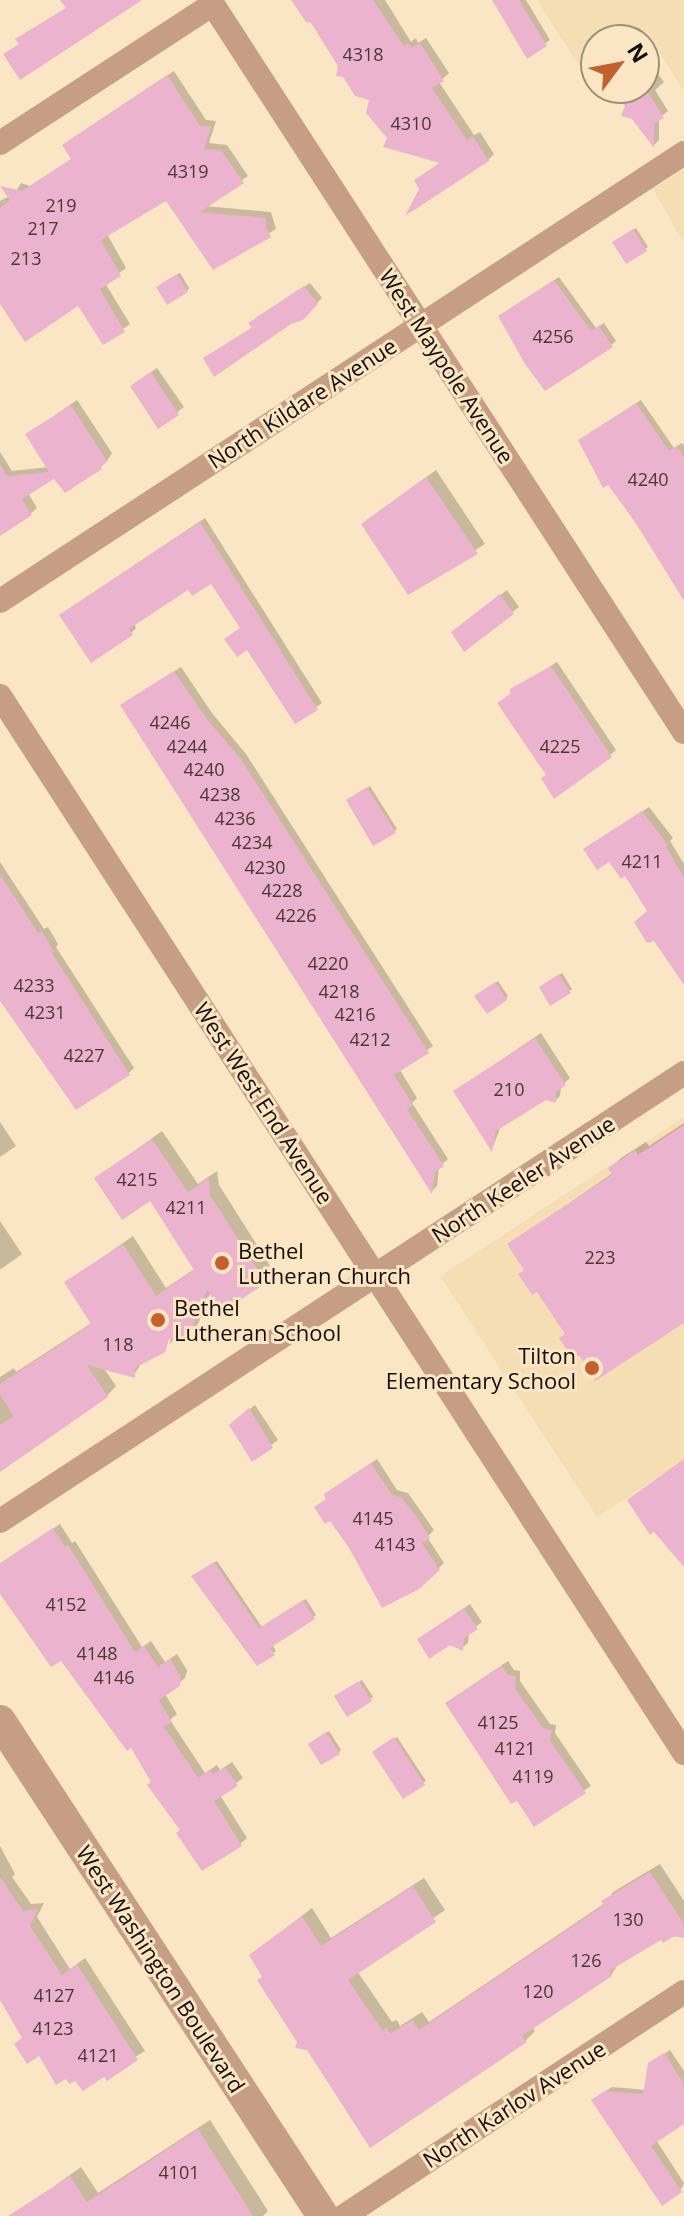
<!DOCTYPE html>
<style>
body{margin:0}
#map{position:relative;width:684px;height:2216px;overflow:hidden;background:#fae6c4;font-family:"Open Sans",sans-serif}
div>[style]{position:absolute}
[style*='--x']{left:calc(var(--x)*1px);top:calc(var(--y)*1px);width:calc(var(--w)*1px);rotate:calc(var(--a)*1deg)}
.built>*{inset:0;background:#f5ddb4}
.shadow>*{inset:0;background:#0003}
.building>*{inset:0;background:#ebb3cd}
.minor>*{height:24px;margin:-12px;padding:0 12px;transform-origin:12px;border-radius:12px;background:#c69d85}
.tertiary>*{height:32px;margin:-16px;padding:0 16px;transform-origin:16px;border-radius:16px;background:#c69d85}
.dots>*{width:22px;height:22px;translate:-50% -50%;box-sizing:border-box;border:4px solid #fae6c4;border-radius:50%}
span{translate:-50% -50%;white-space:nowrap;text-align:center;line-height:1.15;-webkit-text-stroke:6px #fae6c4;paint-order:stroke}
.number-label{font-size:18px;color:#4a3836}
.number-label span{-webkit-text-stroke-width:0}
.street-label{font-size:22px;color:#150f04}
.poi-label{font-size:22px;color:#150f04}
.left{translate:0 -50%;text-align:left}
.right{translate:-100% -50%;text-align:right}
.north{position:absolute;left:580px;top:24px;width:80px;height:80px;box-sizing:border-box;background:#fae6c4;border:2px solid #9e9077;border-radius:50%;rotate:58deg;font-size:22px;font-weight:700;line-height:32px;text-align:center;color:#150f04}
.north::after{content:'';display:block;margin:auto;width:28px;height:36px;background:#c45f2e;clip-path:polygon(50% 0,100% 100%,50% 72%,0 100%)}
</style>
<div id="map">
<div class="built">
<div style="clip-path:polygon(537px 0,684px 0,684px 92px,652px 40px,644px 44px,644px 40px,596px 40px,596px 69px,585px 75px)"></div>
<div style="clip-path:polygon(684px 169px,684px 243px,653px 189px)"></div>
<div style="clip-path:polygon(684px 1117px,684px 1461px,597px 1517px,440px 1276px)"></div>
</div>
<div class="shadow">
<div style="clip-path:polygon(296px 0,385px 0,411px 42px,416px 38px,418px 43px,426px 38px,449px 73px,439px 82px,474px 135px,480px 132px,494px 154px,488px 160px,422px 188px,416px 180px,442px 161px,389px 137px,372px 98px,341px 65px)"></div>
<div style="clip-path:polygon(494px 0,526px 0,550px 40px,527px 57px)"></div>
<div style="clip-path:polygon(655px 70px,664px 82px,655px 90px,668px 111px,659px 118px,659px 140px,654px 145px,627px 106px,622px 88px,644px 88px,644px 76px)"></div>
<div style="clip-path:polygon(174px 71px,206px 120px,216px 121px,209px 143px,227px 145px,248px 176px,205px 206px,271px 212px,276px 229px,213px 268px,166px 198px,107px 234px,126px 268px,105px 283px,130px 324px,103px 343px,78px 304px,0 300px,0 201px,15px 193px,21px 183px,30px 186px,73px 158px,64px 145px,71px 139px)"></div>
<div style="clip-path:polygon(636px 228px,648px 247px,627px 261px,617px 240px)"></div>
<div style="clip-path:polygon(180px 273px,189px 288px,187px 291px,160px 285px)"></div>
<div style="clip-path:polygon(559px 277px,596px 328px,604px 323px,616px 341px,611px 345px,505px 312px)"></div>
<div style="clip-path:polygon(310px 283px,322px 298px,302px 318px,210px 354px,253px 327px,256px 318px)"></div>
<div style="clip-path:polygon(157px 368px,184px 407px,159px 426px,138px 381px)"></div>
<div style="clip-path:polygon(77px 400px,112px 453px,107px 461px,101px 467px,54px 476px,28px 493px,37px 508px,30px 514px,0 524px,0 452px,12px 471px,49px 467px,28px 434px)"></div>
<div style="clip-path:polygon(641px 400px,674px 448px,682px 443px,684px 446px,684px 591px,673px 580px,581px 440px)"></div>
<div style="clip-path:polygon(436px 470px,485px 544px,408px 593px,373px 516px)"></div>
<div style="clip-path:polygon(205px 518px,322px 703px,296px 721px,212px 581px,188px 587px,134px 624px,136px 628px,131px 633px,67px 610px)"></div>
<div style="clip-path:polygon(507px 590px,519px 607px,465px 649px,459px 627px)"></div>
<div style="clip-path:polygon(557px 662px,616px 750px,610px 755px,548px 774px,512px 690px)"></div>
<div style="clip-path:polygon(181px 667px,212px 713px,246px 754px,433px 1046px,400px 1070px,417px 1098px,412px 1103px,448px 1159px,439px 1167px,437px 1186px,432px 1191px,128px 700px)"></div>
<div style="clip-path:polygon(370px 786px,397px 829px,394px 831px,350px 798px)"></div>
<div style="clip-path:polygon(649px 807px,673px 838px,670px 841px,684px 864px,684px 982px,649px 911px,626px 873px,610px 859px,586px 849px)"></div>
<div style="clip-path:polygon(0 862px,44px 929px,48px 927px,58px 944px,56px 947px,134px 1068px,128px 1074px,0 997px)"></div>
<div style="clip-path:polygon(562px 973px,572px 989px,551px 1003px,543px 985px)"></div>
<div style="clip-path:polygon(498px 981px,508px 996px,506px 999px,479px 994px)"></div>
<div style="clip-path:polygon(541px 1033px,570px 1078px,561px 1086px,560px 1096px,555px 1101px,545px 1098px,501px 1126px,492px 1149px,455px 1091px)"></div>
<div style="clip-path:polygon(0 1122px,16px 1146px,0 1157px)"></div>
<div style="clip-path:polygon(684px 1123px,684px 1321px,567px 1333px,510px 1244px,613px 1173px,610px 1169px,621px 1158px,646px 1142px,649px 1146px)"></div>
<div style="clip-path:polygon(162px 1131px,198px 1184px,217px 1171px,219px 1185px,274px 1272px,223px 1310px,211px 1291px,198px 1324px,183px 1339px,175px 1338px,169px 1345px,174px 1330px,170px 1329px,166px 1348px,143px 1361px,134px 1375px,103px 1367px,116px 1386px,107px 1396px,0 1468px,0 1377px,14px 1368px,16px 1372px,93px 1322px,67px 1282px,133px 1236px,166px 1288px,196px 1268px,151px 1198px,97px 1178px)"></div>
<div style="clip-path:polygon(0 1221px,22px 1254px,1px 1269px,0 1269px)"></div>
<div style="clip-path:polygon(255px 1405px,278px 1440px,252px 1459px,237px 1419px)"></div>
<div style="clip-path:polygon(377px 1459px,397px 1490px,408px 1493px,434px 1530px,427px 1537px,444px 1563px,418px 1588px,328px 1498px,332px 1489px)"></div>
<div style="clip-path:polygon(60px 1524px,72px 1543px,75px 1541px,142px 1647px,151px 1641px,165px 1662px,177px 1654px,187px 1670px,185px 1678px,165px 1694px,177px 1714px,170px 1720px,205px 1773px,217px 1765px,220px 1770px,232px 1762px,243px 1778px,220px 1795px,247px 1838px,240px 1844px,182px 1830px,131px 1746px,61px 1658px,0 1590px,0 1564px)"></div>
<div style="clip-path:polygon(217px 1561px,262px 1627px,306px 1599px,316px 1615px,272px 1644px,276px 1651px,257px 1664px,196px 1574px)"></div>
<div style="clip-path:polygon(470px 1604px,482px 1622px,469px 1632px,468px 1643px,462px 1648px,419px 1639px)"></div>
<div style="clip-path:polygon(508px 1661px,514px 1670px,520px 1671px,520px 1681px,550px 1724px,556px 1725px,555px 1733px,591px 1786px,534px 1824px,453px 1698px)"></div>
<div style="clip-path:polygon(362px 1680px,373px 1697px,370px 1699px,339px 1694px)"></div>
<div style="clip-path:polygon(329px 1731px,341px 1750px,339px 1752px,312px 1742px)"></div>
<div style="clip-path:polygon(397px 1737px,426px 1781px,423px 1783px,377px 1750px)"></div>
<div style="clip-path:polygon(0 1846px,15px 1874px,12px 1877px,31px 1904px,44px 1903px,37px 1917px,70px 1969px,85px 1958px,145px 2051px,83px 2089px,76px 2078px,39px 2054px,24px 2037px,0 1996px)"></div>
<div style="clip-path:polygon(660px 1864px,684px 1901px,684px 1936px,662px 1937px,619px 1963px,611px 1975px,532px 2027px,535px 2031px,525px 2041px,308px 2049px,299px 2042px,251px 1955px,312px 1908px,331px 1938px,424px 1878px,445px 1910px,357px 1971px,392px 2022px,397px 2020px,400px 2026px,422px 2012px,429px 2022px,605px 1903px,613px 1892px)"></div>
<div style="clip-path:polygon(670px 2050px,684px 2071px,684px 2121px,656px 2140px,684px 2183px,680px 2191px,599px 2095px,612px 2087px,646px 2090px,650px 2064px)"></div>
<div style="clip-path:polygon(210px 2120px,268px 2211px,263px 2216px,19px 2216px,17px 2213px,81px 2167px,98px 2193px)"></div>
</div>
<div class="building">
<div style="clip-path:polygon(60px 0,142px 0,20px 80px,3px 54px,19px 44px,15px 39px,66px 8px)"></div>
<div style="clip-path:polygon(291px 0,373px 0,404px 46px,408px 43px,411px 48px,420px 43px,444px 81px,432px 88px,467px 140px,473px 136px,489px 161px,405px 216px,419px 189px,414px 180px,440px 163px,383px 147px,387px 138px,366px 113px,369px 100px,355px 96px,343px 77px,336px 76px,338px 66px,311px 23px,306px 22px)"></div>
<div style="clip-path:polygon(492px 0,519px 0,547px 46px,527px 59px)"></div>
<div style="clip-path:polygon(167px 75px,200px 126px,212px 126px,204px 149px,221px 150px,244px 183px,200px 212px,266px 218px,266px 228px,271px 237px,213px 270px,166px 201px,101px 240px,121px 276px,100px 289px,125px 332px,103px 345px,78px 306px,25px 342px,0 304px,0 208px,10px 200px,0 186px,22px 191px,71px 159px,62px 145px)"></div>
<div style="clip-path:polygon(612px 88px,645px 88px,664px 118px,654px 124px,654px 148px,632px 119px,621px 116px,625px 106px)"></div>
<div style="clip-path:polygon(633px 229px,647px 251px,626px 264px,612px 242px)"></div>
<div style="clip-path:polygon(177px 274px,188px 292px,167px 305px,156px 287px)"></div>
<div style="clip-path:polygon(554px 280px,591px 331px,599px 326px,613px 347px,545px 391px,525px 364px,498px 316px)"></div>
<div style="clip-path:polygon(304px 286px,318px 304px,303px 320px,291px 324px,214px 377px,203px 358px,252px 328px,248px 323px)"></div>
<div style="clip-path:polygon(151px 372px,179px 415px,158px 429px,130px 386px)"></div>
<div style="clip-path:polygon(636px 403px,669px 451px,677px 446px,684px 457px,684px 601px,636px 523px,608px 485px,603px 488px,578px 440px)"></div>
<div style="clip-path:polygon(71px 405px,107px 461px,101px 466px,102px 469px,65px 493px,54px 479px,22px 499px,32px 515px,0 536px,0 464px,7px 476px,49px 472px,25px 434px)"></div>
<div style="clip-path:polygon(426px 477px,478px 554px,408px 595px,361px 524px)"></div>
<div style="clip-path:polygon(200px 522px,318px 710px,295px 724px,247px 650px,237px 657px,224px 639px,240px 628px,211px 584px,192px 596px,188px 590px,129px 629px,133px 635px,91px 663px,59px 615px)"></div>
<div style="clip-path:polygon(500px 594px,514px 614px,464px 652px,451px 632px)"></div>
<div style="clip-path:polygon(551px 666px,612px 757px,554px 799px,541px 778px,546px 775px,497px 703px,510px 694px,510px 689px)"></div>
<div style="clip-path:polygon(174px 671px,206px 718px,241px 759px,429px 1053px,394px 1075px,413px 1105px,407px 1109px,444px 1166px,435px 1172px,432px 1194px,120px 705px)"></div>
<div style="clip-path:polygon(367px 787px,396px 833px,373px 846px,346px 800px)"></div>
<div style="clip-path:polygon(642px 811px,668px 845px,666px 847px,684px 877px,684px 985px,654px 941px,647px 943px,634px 922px,647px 911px,625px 876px,621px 879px,609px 862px,597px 870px,583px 849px)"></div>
<div style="clip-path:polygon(0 874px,38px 933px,42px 931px,54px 952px,52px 953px,130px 1075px,76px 1110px,0 1001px)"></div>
<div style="clip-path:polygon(559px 974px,571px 993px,550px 1006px,539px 987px)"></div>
<div style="clip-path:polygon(495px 982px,507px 1000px,487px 1014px,474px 996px)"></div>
<div style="clip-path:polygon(535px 1038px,566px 1085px,556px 1092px,556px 1103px,546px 1100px,496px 1131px,492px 1152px,453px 1091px)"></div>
<div style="clip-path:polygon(684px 1125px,684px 1323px,595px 1381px,579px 1355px,573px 1359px,559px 1338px,565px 1334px,537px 1292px,532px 1295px,518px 1274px,524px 1270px,507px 1244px,612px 1175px,608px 1168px,635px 1150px,638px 1155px)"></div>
<div style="clip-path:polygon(152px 1139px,188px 1192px,209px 1178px,210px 1195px,266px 1283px,222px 1312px,207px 1290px,189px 1336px,183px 1341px,169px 1339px,165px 1352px,135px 1368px,135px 1378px,87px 1365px,108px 1397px,0 1472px,0 1425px,14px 1416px,0 1395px,0 1384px,91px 1324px,64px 1282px,123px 1244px,156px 1296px,194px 1270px,150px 1201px,122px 1220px,94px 1178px)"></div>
<div style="clip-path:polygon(249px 1408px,273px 1448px,252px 1462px,229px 1425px)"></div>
<div style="clip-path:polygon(684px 1459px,684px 1567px,654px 1532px,650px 1535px,627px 1500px)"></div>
<div style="clip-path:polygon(371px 1463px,392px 1495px,402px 1498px,416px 1516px,430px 1538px,422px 1543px,440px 1570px,419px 1589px,382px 1608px,349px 1548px,330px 1521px,325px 1524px,314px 1507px,326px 1499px,324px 1494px)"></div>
<div style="clip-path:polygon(53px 1528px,65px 1547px,68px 1545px,135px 1652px,144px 1646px,158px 1667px,170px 1659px,181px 1677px,180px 1686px,159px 1700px,172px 1722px,164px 1727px,198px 1778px,210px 1770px,213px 1774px,225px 1767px,238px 1786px,214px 1801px,242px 1846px,202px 1871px,176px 1833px,180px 1830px,147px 1785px,151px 1782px,131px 1748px,127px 1751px,61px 1661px,51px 1667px,0 1594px,0 1563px)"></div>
<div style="clip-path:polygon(214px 1562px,259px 1628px,303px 1600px,315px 1619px,270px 1648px,275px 1655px,257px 1666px,191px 1576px)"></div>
<div style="clip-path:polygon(464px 1608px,478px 1629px,464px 1638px,463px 1651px,450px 1645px,429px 1659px,417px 1639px)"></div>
<div style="clip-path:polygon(502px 1666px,508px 1675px,516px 1676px,515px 1688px,544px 1729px,552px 1730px,550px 1740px,586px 1793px,534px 1827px,517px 1801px,511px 1804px,445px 1703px)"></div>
<div style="clip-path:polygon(359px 1681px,372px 1701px,347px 1717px,334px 1696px)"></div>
<div style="clip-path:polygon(326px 1732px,340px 1754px,321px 1765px,308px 1744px)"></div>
<div style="clip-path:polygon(394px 1737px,425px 1785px,403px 1799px,372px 1752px)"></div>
<div style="clip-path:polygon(650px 1872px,684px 1924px,684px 1938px,674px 1936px,663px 1943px,661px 1940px,609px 1971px,612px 1976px,522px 2036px,527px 2042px,370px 2148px,307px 2050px,295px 2048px,297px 2042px,257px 1980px,262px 1977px,249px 1955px,302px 1916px,321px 1946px,413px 1886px,436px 1922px,348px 1980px,382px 2030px,387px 2028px,390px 2034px,412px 2020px,419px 2030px,604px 1905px,601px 1901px)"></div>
<div style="clip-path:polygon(0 1877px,23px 1911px,38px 1909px,30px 1926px,62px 1975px,77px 1964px,138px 2060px,107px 2081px,104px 2077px,83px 2091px,75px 2081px,69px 2084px,66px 2079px,56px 2085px,39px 2056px,27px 2064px,14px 2044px,22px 2038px,0 2000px)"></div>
<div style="clip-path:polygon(664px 2053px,684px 2084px,684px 2124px,651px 2146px,682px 2192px,662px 2206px,591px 2100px,605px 2091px,643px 2094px,648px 2063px)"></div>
<div style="clip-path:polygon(198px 2129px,253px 2216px,8px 2216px,70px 2176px,87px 2202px)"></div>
</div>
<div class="minor">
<div style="--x:210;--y:0;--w:872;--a:57.08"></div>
<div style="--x:0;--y:143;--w:254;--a:-33.1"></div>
<div style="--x:0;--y:601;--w:818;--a:-33.22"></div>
<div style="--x:0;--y:696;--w:1259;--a:57.09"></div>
<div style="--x:0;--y:1521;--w:818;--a:-33.22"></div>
<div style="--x:344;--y:2216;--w:407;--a:-33.4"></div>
</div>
<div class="tertiary">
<div style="--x:0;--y:1721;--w:591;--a:56.87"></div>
</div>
<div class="dots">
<div style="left:222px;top:1263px;background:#c45f2e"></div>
<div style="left:158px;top:1320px;background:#c45f2e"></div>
<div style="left:592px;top:1368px;background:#c45f2e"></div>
</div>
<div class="number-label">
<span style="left:363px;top:54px">4318</span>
<span style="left:411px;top:123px">4310</span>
<span style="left:188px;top:171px">4319</span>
<span style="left:61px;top:205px">219</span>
<span style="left:43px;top:228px">217</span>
<span style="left:26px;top:258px">213</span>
<span style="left:553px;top:336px">4256</span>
<span style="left:648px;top:479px">4240</span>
<span style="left:170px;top:722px">4246</span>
<span style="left:187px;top:746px">4244</span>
<span style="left:560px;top:746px">4225</span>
<span style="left:204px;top:769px">4240</span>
<span style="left:220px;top:794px">4238</span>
<span style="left:235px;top:818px">4236</span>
<span style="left:252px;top:842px">4234</span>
<span style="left:642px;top:861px">4211</span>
<span style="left:265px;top:867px">4230</span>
<span style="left:282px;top:890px">4228</span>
<span style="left:296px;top:915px">4226</span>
<span style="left:328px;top:963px">4220</span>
<span style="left:34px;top:985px">4233</span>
<span style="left:339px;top:991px">4218</span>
<span style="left:45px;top:1012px">4231</span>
<span style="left:355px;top:1014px">4216</span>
<span style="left:370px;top:1039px">4212</span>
<span style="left:84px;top:1055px">4227</span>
<span style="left:509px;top:1089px">210</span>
<span style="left:137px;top:1179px">4215</span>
<span style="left:186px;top:1207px">4211</span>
<span style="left:600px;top:1257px">223</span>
<span style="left:118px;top:1344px">118</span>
<span style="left:373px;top:1518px">4145</span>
<span style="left:395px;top:1544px">4143</span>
<span style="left:66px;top:1604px">4152</span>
<span style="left:97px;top:1653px">4148</span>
<span style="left:114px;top:1677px">4146</span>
<span style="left:498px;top:1722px">4125</span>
<span style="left:515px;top:1748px">4121</span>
<span style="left:533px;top:1776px">4119</span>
<span style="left:628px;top:1919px">130</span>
<span style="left:586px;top:1960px">126</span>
<span style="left:538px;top:1991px">120</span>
<span style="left:54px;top:1995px">4127</span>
<span style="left:53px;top:2028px">4123</span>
<span style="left:98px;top:2055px">4121</span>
<span style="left:179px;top:2172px">4101</span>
</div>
<div class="street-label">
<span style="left:447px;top:366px;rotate:57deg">West Maypole Avenue</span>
<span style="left:302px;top:403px;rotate:-33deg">North Kildare Avenue</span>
<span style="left:264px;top:1103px;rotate:57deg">West West End Avenue</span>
<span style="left:523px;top:1179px;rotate:-33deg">North Keeler Avenue</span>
<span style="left:161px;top:1969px;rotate:57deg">West Washington Boulevard</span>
<span style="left:514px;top:2104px;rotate:-33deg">North Karlov Avenue</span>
</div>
<div class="poi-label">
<span class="left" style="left:238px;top:1263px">Bethel<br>Lutheran Church</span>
<span class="left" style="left:174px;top:1320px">Bethel<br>Lutheran School</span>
<span class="right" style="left:576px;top:1368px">Tilton<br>Elementary School</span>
</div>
<div class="north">N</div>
</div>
